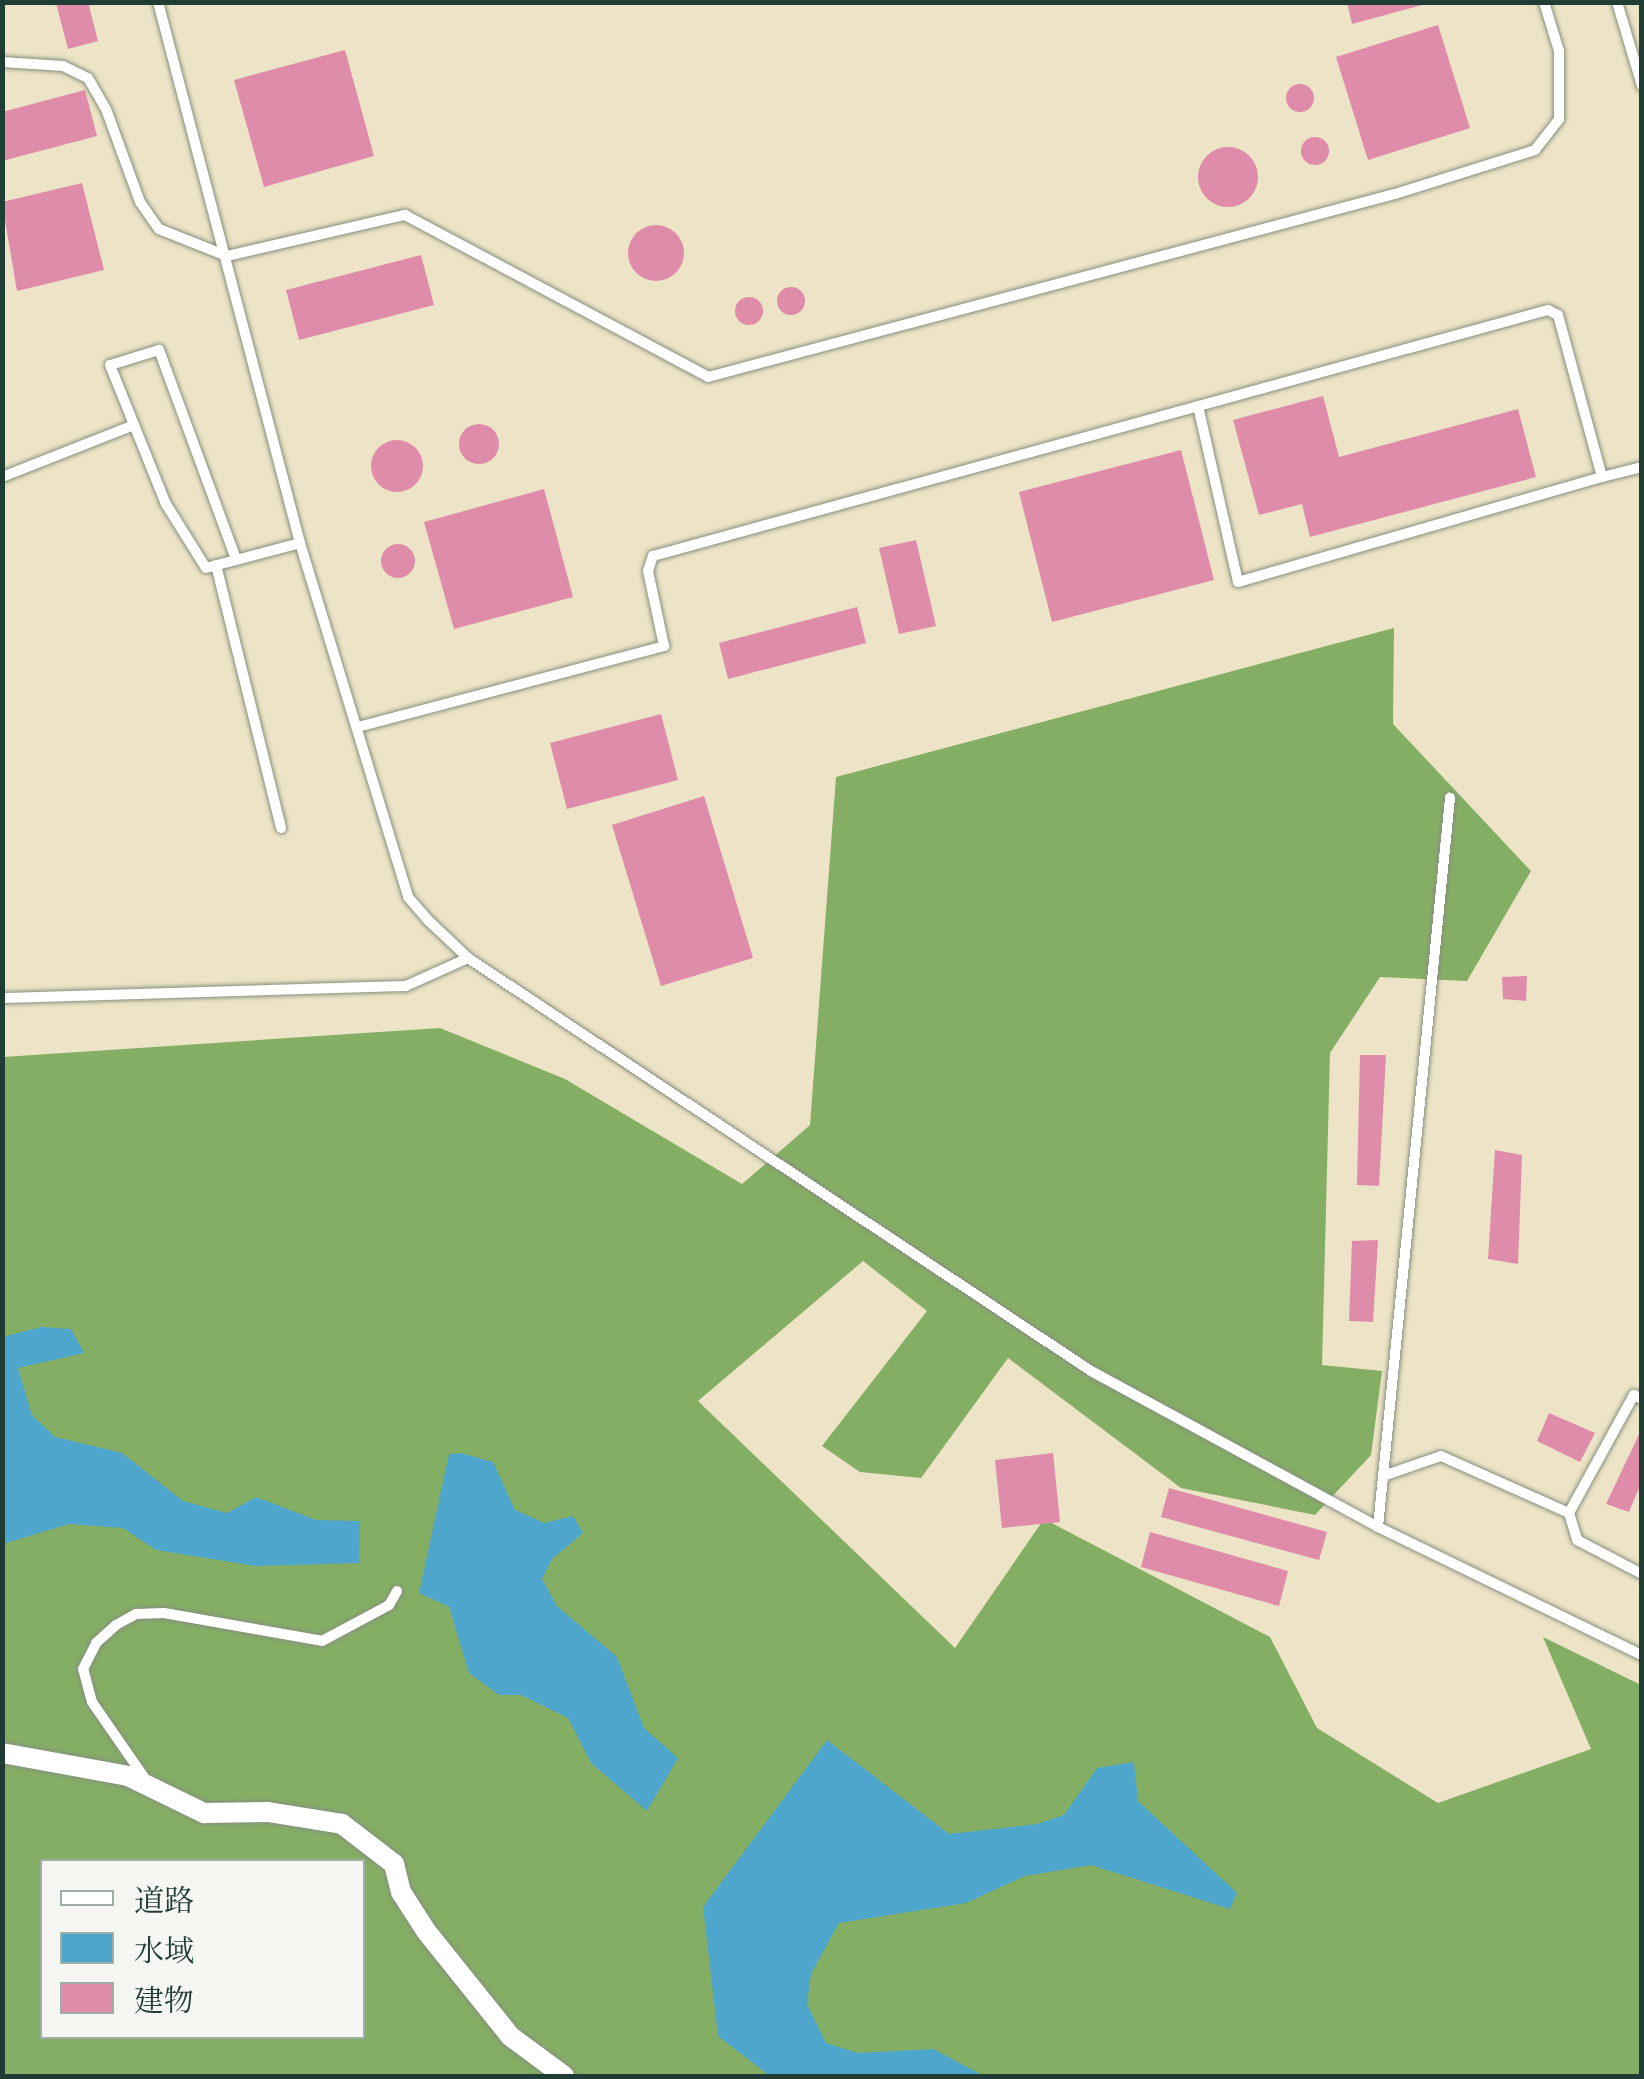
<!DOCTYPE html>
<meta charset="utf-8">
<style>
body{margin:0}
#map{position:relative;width:1644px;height:2079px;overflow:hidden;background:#ede4c7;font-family:"IM FELL French Canon","Noto Serif JP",serif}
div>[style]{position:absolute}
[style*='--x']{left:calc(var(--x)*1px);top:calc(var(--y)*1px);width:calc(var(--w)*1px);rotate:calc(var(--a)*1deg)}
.forest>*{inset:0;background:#85ae65}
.water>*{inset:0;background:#4fa6cc}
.building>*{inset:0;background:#de8caa}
.round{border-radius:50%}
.roads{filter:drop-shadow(0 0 2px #86907e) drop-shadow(0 0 2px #86907e)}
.service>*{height:10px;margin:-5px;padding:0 5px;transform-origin:5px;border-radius:5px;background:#fff}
.minor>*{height:20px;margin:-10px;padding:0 10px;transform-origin:10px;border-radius:10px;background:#fff}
span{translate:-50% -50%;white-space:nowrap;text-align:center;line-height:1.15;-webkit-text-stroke:8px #f6f6f2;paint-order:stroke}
.frame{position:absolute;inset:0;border:5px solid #1f3d34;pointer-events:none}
.legend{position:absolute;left:40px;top:1859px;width:325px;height:180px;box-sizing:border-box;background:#f6f6f2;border:2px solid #a0aca6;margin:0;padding:12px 18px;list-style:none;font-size:30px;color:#1f3d34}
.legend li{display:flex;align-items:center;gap:20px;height:50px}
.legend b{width:50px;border:2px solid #a0aca6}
</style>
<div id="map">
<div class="forest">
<div style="clip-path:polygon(evenodd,1394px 628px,1393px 724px,1531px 871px,1467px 981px,1380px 977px,1330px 1053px,1322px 1365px,1382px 1371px,1371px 1455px,1315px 1515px,1181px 1488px,1008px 1358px,921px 1478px,860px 1472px,822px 1446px,927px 1311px,863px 1261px,698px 1401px,955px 1648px,1044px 1519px,1270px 1637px,1317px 1728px,1438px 1803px,1591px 1749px,1543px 1637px,1641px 1685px,1641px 2076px,3px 2076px,3px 1057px,440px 1028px,565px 1079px,742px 1184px,810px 1125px,836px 777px,1394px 628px,42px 1862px,362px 1862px,362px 2036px,42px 2036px,42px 1862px)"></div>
</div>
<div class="water">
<div style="clip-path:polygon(41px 1327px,71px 1329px,84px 1353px,18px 1368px,32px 1415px,55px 1437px,122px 1453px,183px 1501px,227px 1513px,256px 1497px,316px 1520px,360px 1521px,359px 1563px,256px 1566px,156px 1550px,123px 1528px,69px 1524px,3px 1544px,3px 1337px)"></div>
<div style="clip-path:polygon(461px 1453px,493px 1462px,515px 1510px,544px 1523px,573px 1516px,583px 1533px,552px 1559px,542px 1579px,557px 1606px,617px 1657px,644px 1728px,678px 1758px,647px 1811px,591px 1763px,568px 1718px,521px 1695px,499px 1695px,469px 1673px,449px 1607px,419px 1593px,449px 1454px)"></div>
<div style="clip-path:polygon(827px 1740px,949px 1834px,1037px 1824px,1064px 1815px,1097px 1768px,1134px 1762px,1138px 1801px,1237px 1893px,1230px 1909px,1091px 1865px,1025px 1876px,966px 1903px,839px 1923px,811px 1974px,807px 2004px,826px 2043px,858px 2053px,933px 2049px,984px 2076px,770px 2076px,718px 2036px,703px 1907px)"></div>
</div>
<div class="building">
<div style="clip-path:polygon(88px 2px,98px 41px,68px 49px,56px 3px)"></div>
<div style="clip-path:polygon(1347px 2px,1425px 2px,1426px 4px,1352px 24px)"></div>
<div style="clip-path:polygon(1438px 25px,1470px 128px,1368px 160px,1336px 57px)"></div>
<div style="clip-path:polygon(345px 50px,374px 156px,264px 187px,234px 80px)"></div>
<div class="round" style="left:1286px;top:84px;width:28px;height:28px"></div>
<div style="clip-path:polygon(85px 90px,97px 136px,2px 161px,2px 112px)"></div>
<div class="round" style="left:1301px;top:137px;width:28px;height:28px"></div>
<div class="round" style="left:1198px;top:147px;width:60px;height:60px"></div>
<div style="clip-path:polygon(82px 183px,104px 270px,17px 291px,2px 202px)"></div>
<div class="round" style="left:628px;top:225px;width:56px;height:56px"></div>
<div style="clip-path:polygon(421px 255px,434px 305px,299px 340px,286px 290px)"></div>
<div class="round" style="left:777px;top:287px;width:28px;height:28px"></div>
<div class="round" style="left:735px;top:297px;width:28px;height:28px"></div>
<div style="clip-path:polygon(1323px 396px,1339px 457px,1518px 409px,1536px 477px,1310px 537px,1302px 504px,1259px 515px,1233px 420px)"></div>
<div class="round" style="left:459px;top:424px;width:40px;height:40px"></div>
<div class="round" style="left:371px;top:440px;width:52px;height:52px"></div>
<div style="clip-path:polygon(1181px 450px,1214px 580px,1052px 622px,1019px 492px)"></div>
<div style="clip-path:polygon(544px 489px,573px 597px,454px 629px,424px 522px)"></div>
<div style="clip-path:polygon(916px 540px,936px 626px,899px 634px,879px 548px)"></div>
<div class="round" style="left:381px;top:544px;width:34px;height:34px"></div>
<div style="clip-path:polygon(857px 607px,866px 643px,728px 679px,719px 643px)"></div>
<div style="clip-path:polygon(661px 714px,678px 780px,567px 809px,550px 743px)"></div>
<div style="clip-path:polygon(704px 796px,753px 958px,661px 986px,612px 825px)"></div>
<div style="clip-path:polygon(1527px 976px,1526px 1001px,1503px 999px,1502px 977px)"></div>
<div style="clip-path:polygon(1360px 1055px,1386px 1055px,1379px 1186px,1357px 1185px)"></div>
<div style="clip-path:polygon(1495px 1150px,1522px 1155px,1518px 1264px,1488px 1259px)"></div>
<div style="clip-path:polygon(1378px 1240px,1373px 1322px,1349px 1321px,1352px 1241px)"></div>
<div style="clip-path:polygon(1549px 1413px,1595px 1433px,1580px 1462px,1537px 1441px)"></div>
<div style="clip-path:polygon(1642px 1428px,1642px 1481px,1629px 1512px,1606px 1504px)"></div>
<div style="clip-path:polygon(1053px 1453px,1060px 1522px,1002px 1528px,995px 1460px)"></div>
<div style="clip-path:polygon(1169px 1488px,1327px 1532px,1319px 1560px,1161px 1517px)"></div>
<div style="clip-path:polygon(1150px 1532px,1288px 1571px,1279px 1606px,1141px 1567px)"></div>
</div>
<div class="roads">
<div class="service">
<div style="--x:158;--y:2;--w:559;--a:75.29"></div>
<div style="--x:300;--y:543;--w:370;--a:73"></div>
<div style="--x:408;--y:897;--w:32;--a:49"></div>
<div style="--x:429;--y:921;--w:54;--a:43.5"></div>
<div style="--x:468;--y:958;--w:747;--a:33.54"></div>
<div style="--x:1091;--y:1371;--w:327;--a:28.5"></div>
<div style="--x:1378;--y:1527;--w:293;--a:25.9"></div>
<div style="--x:1617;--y:2;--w:88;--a:73.4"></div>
<div style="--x:2;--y:62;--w:61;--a:3.8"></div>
<div style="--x:63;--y:66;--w:28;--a:26"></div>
<div style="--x:88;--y:78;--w:36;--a:60"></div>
<div style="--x:106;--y:109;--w:99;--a:69.9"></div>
<div style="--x:140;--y:202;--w:33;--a:55"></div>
<div style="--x:159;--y:229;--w:73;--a:21.7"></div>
<div style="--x:227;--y:256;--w:183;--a:-13"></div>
<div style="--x:405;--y:215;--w:344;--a:28.1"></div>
<div style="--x:708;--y:377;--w:711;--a:-14.92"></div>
<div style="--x:1395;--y:194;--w:147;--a:-17.4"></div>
<div style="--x:1535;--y:150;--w:39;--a:-52"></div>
<div style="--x:1559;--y:119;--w:68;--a:-90"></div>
<div style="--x:1559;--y:51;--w:51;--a:-107"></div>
<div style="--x:1198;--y:406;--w:180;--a:77.2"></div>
<div style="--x:1238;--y:582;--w:379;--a:-16.1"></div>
<div style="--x:2;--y:477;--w:142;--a:-21.5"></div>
<div style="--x:236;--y:559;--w:223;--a:-110.2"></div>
<div style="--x:159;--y:350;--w:51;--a:163"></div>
<div style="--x:110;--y:365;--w:150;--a:68.1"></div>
<div style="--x:166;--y:504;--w:75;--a:58"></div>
<div style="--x:206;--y:568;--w:97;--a:-14.9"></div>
<div style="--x:216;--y:565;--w:271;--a:76.1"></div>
<div style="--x:358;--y:727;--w:317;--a:-14.8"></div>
<div style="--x:664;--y:646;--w:77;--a:-102"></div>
<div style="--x:648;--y:571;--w:16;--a:-72"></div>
<div style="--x:653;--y:556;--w:928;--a:-15.37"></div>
<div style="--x:1548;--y:310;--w:11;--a:27"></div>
<div style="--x:1558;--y:315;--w:168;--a:74.8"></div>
<div style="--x:1602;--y:477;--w:41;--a:-14"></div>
<div style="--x:2;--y:998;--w:404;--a:-1.7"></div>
<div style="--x:406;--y:986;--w:68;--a:-24.3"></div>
<div style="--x:1383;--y:1476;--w:61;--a:-19"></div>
<div style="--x:1441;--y:1456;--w:140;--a:24"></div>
<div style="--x:1569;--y:1513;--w:28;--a:73"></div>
<div style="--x:1577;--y:1540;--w:73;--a:27.6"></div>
<div style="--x:1569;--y:1513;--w:135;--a:-61.2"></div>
<div style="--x:1634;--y:1395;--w:9;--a:27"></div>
<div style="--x:1378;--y:1527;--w:733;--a:-84.36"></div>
<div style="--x:146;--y:1780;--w:95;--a:-124.7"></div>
<div style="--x:92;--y:1702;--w:34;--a:-105"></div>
<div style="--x:83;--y:1669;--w:29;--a:-63"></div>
<div style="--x:96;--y:1643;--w:27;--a:-42"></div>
<div style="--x:116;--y:1625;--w:23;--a:-29"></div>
<div style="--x:136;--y:1614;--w:28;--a:-2"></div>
<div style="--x:164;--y:1613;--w:160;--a:10"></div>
<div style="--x:322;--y:1641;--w:76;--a:-28.2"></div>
<div style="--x:389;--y:1605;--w:16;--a:-60"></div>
</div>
<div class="minor">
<div style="--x:2;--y:1753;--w:128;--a:10.3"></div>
<div style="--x:128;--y:1776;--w:85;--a:26"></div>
<div style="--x:204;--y:1813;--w:64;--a:-0.9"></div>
<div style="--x:268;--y:1812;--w:75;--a:9.2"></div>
<div style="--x:342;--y:1824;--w:66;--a:37.6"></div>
<div style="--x:394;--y:1864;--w:29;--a:76"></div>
<div style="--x:401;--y:1892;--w:46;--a:57.3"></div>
<div style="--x:426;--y:1931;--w:134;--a:51.3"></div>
<div style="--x:510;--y:2036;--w:67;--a:36.5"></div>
</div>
</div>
<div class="frame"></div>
<ul class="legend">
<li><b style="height:12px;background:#fff"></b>道路</li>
<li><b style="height:28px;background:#4fa6cc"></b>水域</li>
<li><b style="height:28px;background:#de8caa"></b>建物</li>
</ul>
</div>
